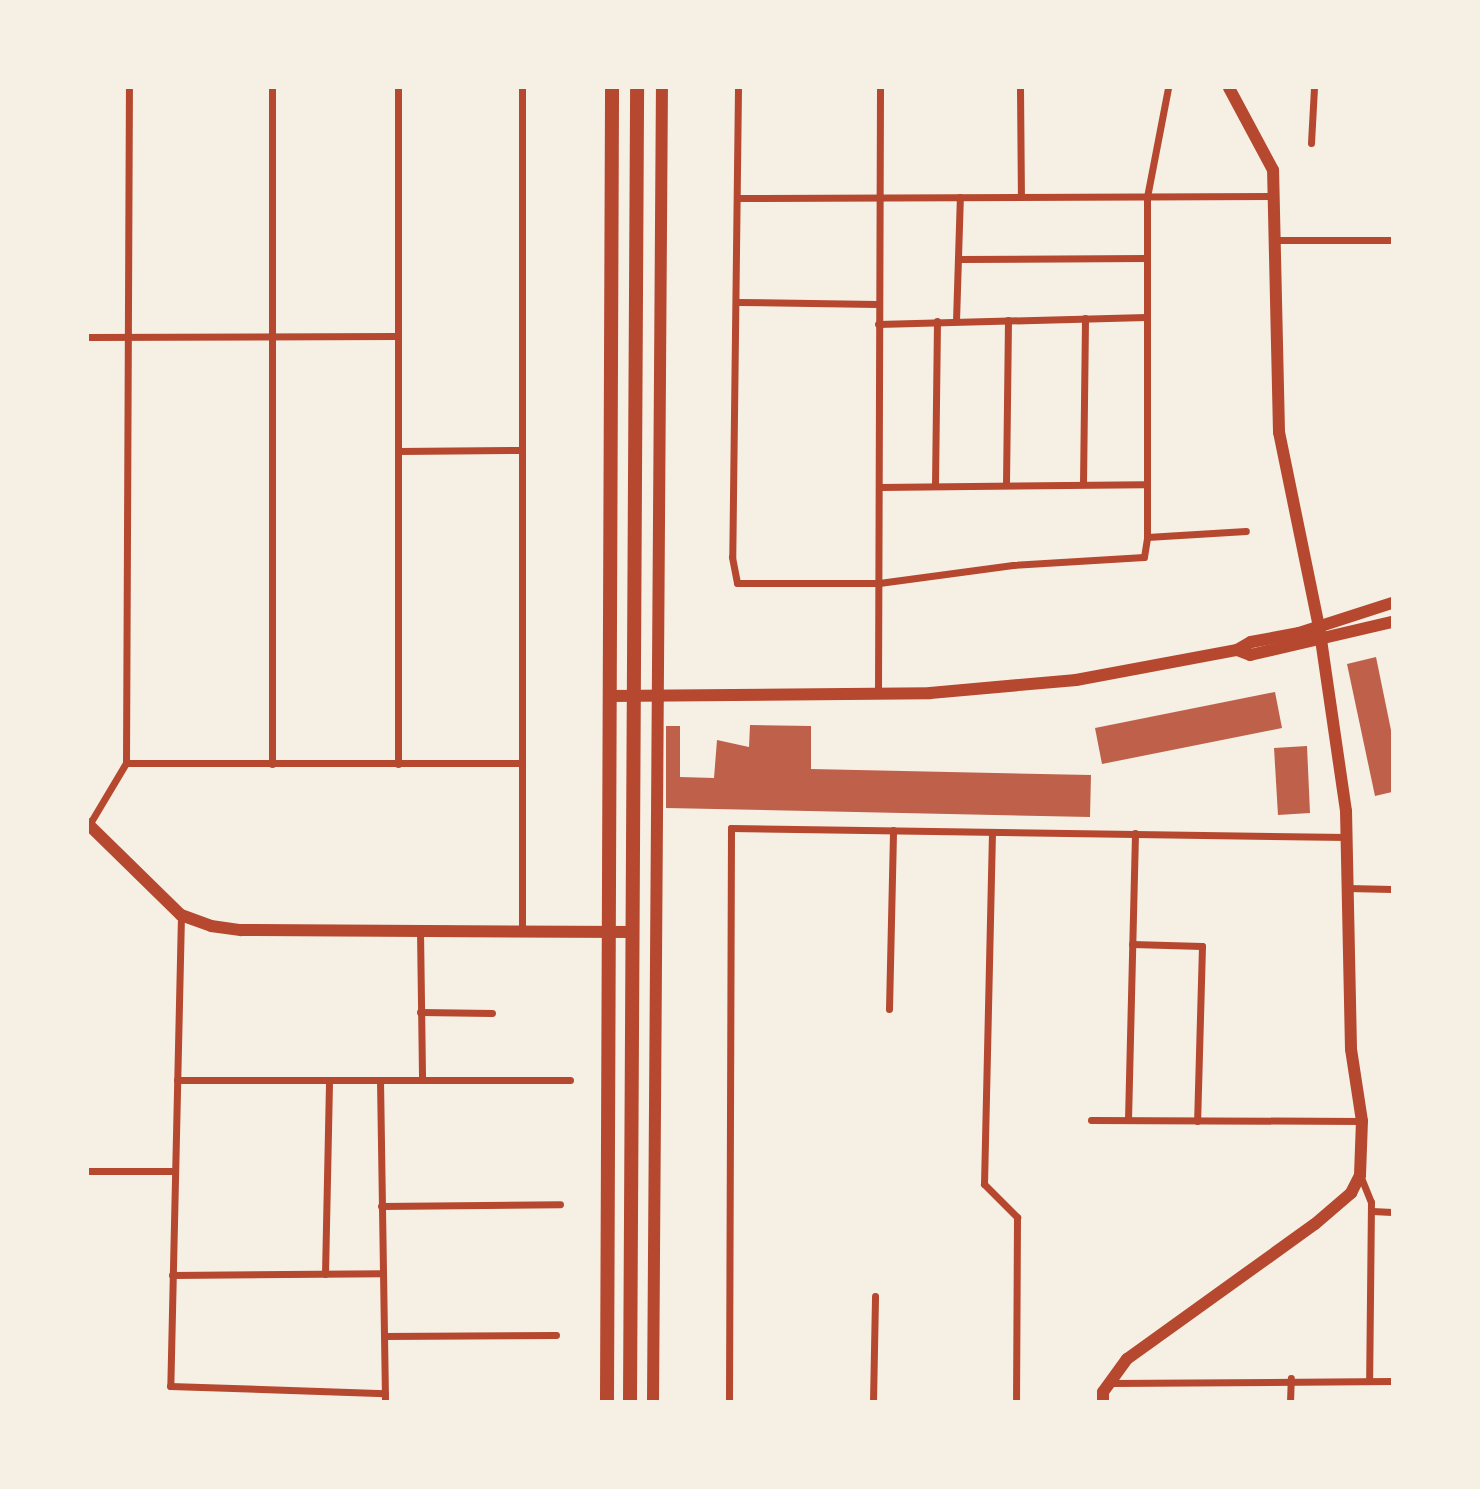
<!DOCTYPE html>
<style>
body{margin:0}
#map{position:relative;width:1480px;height:1489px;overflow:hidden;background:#f6efe4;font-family:"Libre Baskerville",serif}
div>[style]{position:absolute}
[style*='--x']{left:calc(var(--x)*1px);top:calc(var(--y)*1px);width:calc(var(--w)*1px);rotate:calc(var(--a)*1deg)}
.building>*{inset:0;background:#bf614a}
.minor>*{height:7px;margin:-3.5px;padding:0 3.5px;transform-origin:3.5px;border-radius:3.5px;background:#b5482f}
.tertiary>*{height:12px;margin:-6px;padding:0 6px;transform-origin:6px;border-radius:6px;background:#b5482f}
.secondary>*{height:14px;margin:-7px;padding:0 7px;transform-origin:7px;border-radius:7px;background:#b5482f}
span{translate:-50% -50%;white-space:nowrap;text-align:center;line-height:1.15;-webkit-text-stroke:7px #f6efe4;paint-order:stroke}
.frame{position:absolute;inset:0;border:89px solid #f6efe4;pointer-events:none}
</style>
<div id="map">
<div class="building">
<div style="clip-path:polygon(1376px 657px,1392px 735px,1392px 792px,1375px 796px,1347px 664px)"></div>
<div style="clip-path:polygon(1275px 692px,1282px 728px,1102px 764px,1095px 728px)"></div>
<div style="clip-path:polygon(750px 725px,811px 726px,811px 769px,1091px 775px,1090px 817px,666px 808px,666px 726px,680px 726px,680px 777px,714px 778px,717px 740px,749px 747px)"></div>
<div style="clip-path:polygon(1307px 746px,1310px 813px,1278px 815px,1274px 748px)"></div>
</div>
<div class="minor">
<div style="--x:272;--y:88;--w:676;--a:90"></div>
<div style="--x:398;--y:88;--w:676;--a:90"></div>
<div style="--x:522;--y:88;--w:844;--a:90"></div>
<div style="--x:738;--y:88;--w:469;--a:90.7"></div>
<div style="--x:732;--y:557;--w:26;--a:79"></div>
<div style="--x:737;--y:583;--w:142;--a:0"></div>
<div style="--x:879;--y:583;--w:135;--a:-7.7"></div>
<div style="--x:1013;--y:565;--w:131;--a:-3.5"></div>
<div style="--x:1144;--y:557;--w:20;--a:-81"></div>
<div style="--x:1147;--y:537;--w:99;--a:-3.5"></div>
<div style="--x:1020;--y:88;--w:109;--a:89.5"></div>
<div style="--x:1311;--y:143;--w:55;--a:-86.9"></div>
<div style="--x:738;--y:198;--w:536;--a:-0.21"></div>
<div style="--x:1277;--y:240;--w:115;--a:0"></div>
<div style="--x:958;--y:259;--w:189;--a:-0.3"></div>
<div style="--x:737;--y:302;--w:140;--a:0.8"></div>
<div style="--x:956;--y:321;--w:124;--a:-88.2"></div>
<div style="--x:878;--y:324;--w:268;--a:-1.5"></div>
<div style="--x:88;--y:337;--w:310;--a:-0.2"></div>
<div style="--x:398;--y:451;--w:124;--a:-0.5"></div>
<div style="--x:1006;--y:484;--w:164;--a:-89.3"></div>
<div style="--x:1083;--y:484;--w:166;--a:-89.3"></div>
<div style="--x:935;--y:485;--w:164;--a:-89.3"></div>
<div style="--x:879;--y:487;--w:265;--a:-0.6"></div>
<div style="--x:1147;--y:537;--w:340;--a:-90"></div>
<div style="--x:1147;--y:197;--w:111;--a:-79.1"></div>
<div style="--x:878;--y:694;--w:606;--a:-89.81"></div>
<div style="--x:126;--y:763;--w:396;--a:0"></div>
<div style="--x:89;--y:825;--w:72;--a:-59.2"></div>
<div style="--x:126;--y:763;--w:675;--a:-89.75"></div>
<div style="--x:992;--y:832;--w:352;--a:91.3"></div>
<div style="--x:984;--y:1184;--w:47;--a:45"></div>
<div style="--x:1017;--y:1217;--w:185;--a:90.3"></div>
<div style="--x:1348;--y:888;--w:44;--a:1.3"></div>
<div style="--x:181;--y:915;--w:471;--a:91.3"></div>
<div style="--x:170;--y:1386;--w:215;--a:1.9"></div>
<div style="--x:420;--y:931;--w:149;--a:89.2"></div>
<div style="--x:1132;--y:944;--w:70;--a:1.6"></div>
<div style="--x:1202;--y:946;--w:175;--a:91.6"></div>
<div style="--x:889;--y:1009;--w:179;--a:-88.7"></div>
<div style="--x:420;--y:1012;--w:72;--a:0.8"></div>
<div style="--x:177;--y:1080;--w:393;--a:0"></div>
<div style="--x:380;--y:1080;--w:322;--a:89.1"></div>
<div style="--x:1091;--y:1120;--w:271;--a:0.2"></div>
<div style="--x:1128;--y:1120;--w:287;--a:-88.6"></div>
<div style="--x:88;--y:1171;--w:87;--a:0"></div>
<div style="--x:1360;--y:1175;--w:29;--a:68"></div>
<div style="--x:1371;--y:1202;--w:178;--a:90.6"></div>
<div style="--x:381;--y:1206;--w:179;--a:-0.6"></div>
<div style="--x:1372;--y:1211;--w:20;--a:3"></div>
<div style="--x:325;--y:1274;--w:194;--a:-88.8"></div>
<div style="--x:172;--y:1275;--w:211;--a:-0.5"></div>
<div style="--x:384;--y:1336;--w:172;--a:-0.3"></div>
<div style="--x:1111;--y:1383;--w:281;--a:-0.4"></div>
<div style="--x:729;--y:1402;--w:574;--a:-89.8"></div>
<div style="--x:731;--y:828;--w:616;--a:0.84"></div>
<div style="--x:873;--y:1402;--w:106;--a:-88.9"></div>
<div style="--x:1290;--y:1402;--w:24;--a:-88"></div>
</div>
<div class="tertiary">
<div style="--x:1237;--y:650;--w:14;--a:21"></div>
<div style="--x:1250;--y:655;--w:146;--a:-13.1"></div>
<div style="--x:610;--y:696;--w:320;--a:-0.5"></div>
<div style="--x:930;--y:693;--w:147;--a:-5.1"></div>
<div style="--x:1076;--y:680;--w:164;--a:-10.6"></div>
<div style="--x:1237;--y:650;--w:16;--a:-30"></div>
<div style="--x:1251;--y:642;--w:49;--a:-10.6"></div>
<div style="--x:1299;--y:633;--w:98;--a:-17.9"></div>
<div style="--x:88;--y:824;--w:130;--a:44.4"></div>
<div style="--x:181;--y:915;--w:32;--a:20"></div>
<div style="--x:211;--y:926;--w:30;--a:8"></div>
<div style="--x:241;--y:930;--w:392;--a:0.3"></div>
<div style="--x:653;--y:1402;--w:1314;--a:-89.61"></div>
<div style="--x:1103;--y:1402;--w:10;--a:-90"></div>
<div style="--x:1103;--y:1392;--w:41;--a:-54"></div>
<div style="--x:1127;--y:1359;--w:231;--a:-35.7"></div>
<div style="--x:1315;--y:1224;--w:48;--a:-40.7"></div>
<div style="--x:1351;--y:1193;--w:20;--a:-63"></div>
<div style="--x:1360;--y:1175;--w:54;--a:-87.9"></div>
<div style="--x:1362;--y:1121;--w:73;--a:-98.7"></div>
<div style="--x:1351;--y:1049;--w:238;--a:-91.2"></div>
<div style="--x:1346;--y:811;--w:186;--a:-98.3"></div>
<div style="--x:1319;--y:627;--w:199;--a:-101.6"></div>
<div style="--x:1279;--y:432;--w:262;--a:-91.3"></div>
<div style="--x:1273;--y:170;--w:93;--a:-118.2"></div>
</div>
<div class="secondary">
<div style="--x:607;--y:1402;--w:1314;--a:-89.78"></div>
<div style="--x:630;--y:1402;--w:1314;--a:-89.69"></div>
</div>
<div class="frame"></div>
</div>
